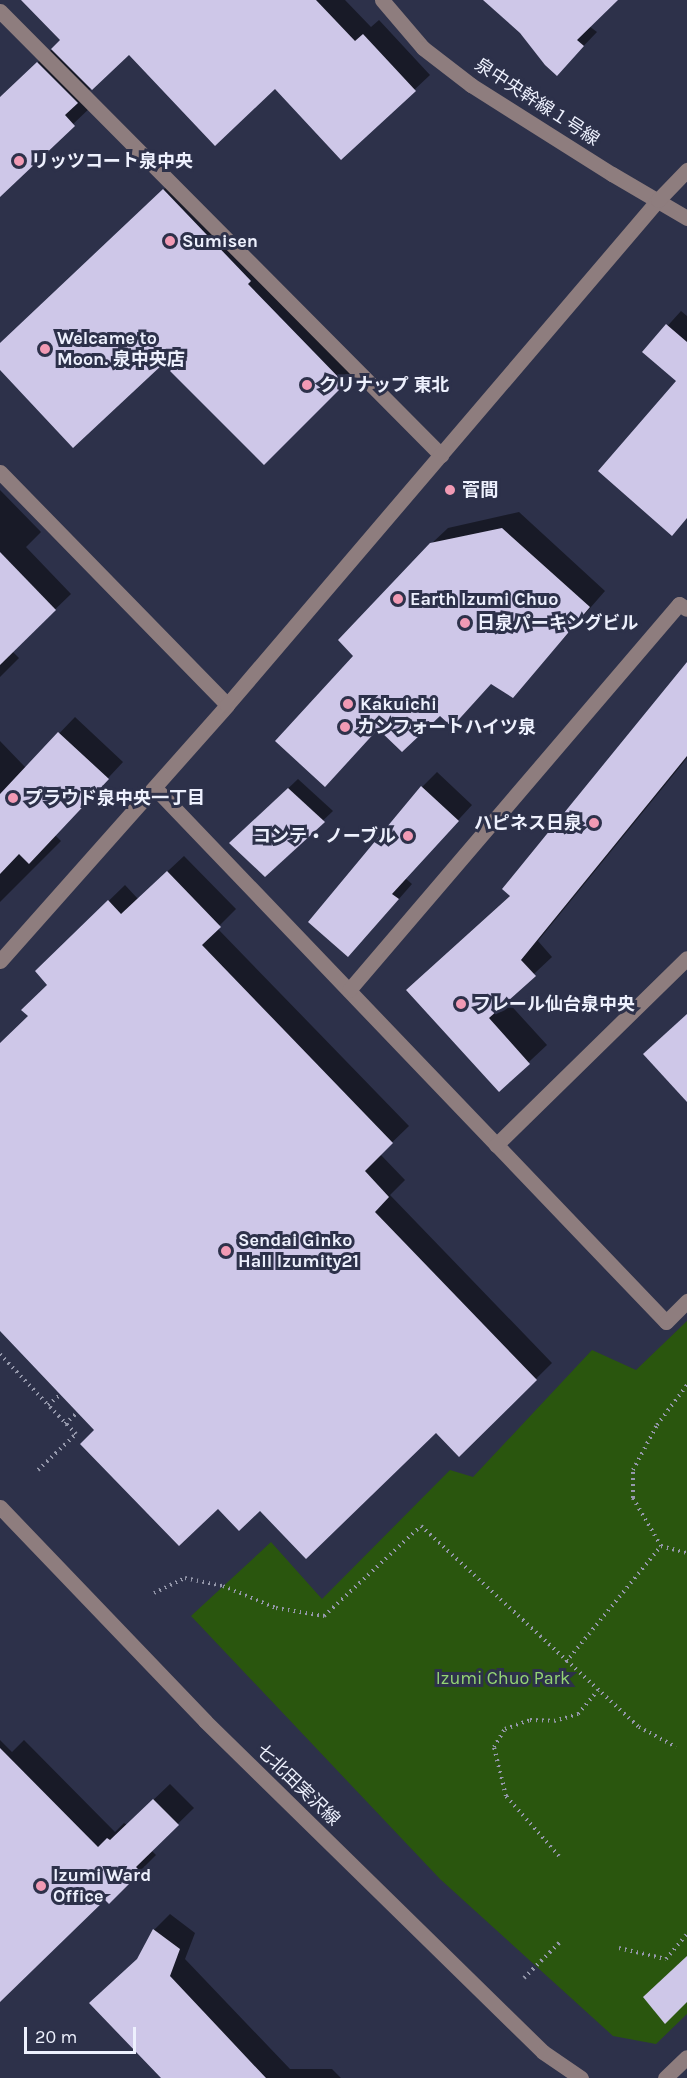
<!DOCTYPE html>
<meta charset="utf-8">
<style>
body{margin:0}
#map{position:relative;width:687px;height:2078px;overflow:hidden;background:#2d314a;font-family:Karla,"Noto Sans JP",sans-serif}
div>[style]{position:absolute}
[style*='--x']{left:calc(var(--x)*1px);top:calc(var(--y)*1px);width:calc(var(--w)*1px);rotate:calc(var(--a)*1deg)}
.green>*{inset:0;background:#2a560e}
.shadow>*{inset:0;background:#0007}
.building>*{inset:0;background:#cec7e8}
.path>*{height:4px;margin-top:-2px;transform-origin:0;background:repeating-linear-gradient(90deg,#9598ab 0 1.5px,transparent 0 6px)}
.minor>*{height:15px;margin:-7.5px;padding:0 7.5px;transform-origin:7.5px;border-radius:7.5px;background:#8e7d7e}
.dots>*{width:16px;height:16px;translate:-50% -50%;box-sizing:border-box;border:3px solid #2d314a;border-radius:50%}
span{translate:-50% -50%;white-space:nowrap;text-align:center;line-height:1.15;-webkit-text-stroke:6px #2d314a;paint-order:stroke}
.street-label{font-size:18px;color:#edf0fd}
.poi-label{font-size:18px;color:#edf0fd;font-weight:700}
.left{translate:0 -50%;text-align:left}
.right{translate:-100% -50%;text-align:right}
.park-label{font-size:18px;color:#94d575}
.scale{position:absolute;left:24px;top:2027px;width:112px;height:27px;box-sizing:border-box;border:3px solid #edf0fd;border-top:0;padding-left:8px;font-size:18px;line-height:21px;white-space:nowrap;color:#edf0fd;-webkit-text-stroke:4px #2d314a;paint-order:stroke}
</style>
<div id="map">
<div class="green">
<div style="clip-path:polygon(687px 1321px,687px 2014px,656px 2044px,613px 2036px,440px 1879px,191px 1616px,271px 1542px,322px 1599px,450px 1470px,473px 1477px,592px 1350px,636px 1370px)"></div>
</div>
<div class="shadow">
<div style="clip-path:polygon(23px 0,345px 0,371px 27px,379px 20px,430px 75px,342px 158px,275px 87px,129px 53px,84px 95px,93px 105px,0 194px,0 98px,62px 40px)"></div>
<div style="clip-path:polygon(485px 0,615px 0,589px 26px,597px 32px,570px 60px,522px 32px)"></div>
<div style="clip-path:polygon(175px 179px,354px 372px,264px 463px,163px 361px,0 368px,0 344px)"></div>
<div style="clip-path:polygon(681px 311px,687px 316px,687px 518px,678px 381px,644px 352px)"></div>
<div style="clip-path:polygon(0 490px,41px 532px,26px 547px,71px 594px,12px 651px,19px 658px,0 677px)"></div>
<div style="clip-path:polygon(519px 512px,605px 591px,513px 696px,492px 682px,440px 714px,355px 656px,431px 544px,448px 528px)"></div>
<div style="clip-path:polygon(687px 665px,687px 758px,538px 941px,552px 957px,506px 1000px,547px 1045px,499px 1090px,426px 972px,511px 895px)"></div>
<div style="clip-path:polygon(75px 717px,123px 762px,55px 835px,61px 841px,0 902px,0 741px,26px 768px)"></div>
<div style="clip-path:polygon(437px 772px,472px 805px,405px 878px,412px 884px,363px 940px,422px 787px)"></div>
<div style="clip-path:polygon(298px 779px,333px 811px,265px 875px,241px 833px)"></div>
<div style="clip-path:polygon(184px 856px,236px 909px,217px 928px,409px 1126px,380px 1154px,405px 1180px,390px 1195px,552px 1363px,459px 1455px,436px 1431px,260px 1509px,218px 1507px,96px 1430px,0 1330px,0 1044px,30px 1015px,49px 985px,53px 955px,125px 885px,138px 899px)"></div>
<div style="clip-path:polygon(0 1740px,12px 1752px,24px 1740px,115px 1832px,124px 1823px,127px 1825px,170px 1784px,194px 1808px,151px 1850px,156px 1855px,109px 1902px,105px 1898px,0 2001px)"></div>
<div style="clip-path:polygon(170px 1914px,195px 1933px,185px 1959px,290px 2069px,332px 2069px,341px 2078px,163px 2078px,140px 1957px,154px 1930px)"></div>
</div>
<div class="building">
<div style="clip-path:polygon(21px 0,316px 0,355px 41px,363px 34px,416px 91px,341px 160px,275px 89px,215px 146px,129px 55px,92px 90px,51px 49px,60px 40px)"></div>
<div style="clip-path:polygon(483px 0,618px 0,577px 40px,584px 46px,557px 76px,545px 65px,520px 33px)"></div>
<div style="clip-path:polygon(37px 62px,78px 103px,65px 115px,75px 126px,0 197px,0 97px)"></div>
<div style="clip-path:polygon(163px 189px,251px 281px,248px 284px,345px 384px,264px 465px,163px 364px,73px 448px,0 370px,0 343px)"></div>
<div style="clip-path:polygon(666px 324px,687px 342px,687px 518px,672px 536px,598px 471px,676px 381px,642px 352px)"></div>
<div style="clip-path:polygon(502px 528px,590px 607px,513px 698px,491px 684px,452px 727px,440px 716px,402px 752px,378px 729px,325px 787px,275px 741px,353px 656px,338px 640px,430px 543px)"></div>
<div style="clip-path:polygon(0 552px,56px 610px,0 665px)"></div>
<div style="clip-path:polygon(687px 662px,687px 756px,521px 960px,536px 976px,489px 1018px,530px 1064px,499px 1092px,406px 990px,510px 896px,502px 889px)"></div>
<div style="clip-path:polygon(58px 732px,109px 779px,29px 864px,19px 854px,0 874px,0 794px)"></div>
<div style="clip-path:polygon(421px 786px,459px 821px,392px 894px,399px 899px,348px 957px,308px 922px)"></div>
<div style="clip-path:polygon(288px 788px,325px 822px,265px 877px,229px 843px)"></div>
<div style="clip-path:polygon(167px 871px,221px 927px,202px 945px,393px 1143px,365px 1171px,389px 1197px,375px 1212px,537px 1380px,459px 1457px,436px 1433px,306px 1559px,260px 1511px,239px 1531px,218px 1509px,179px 1546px,80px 1444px,94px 1430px,0 1331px,0 1043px,28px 1016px,21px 1010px,47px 985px,35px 971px,108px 900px,121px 914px)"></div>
<div style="clip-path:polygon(687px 1014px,687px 1102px,643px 1054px)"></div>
<div style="clip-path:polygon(0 1748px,98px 1847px,107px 1838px,110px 1840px,153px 1799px,179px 1825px,136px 1867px,141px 1872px,109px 1904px,105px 1900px,0 2002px)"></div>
<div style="clip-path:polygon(153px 1929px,180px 1949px,170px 1976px,266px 2078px,161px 2078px,89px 2003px,137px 1959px)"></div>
<div style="clip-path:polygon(687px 1956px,687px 2002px,665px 2024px,643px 1997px)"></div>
</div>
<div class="path">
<div style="--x:0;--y:1354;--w:70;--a:46.7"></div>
<div style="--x:48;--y:1405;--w:17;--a:-40"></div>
<div style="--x:65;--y:1424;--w:18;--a:-43"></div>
<div style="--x:38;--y:1470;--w:52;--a:-43.5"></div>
<div style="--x:76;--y:1434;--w:40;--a:-134"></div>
<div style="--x:661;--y:1546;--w:27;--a:15"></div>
<div style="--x:154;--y:1593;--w:34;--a:-26"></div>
<div style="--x:185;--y:1578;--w:39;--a:12"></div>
<div style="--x:223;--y:1586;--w:57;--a:22.5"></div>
<div style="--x:276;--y:1608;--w:49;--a:9.5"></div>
<div style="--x:324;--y:1616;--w:132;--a:-42.9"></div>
<div style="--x:421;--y:1526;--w:297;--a:42.7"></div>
<div style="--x:639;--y:1727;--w:42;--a:28.4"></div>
<div style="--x:566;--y:1662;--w:150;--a:-50.7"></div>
<div style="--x:661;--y:1546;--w:56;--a:-120.3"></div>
<div style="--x:633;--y:1498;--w:28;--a:-90"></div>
<div style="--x:633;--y:1470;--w:51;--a:-61.9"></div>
<div style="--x:657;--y:1425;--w:50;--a:-53.1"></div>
<div style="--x:559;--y:1856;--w:80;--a:-131.5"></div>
<div style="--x:506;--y:1796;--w:50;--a:-103.8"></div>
<div style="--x:494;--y:1747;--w:21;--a:-59"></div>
<div style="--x:505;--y:1729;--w:27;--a:-20"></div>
<div style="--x:530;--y:1720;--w:24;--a:2"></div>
<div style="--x:554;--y:1721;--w:25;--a:-16"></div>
<div style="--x:578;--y:1714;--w:31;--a:-50"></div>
<div style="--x:619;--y:1948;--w:48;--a:13.2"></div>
<div style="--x:666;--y:1959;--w:33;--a:-50"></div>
<div style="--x:524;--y:1978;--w:52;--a:-45"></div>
</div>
<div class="minor">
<div style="--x:382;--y:0;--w:63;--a:49.5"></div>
<div style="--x:423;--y:48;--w:61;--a:37.6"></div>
<div style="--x:471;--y:85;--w:167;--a:32.3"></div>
<div style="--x:612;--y:174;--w:87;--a:30.4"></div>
<div style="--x:0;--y:11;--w:626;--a:45.19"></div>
<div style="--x:0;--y:472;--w:325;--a:45.7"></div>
<div style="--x:155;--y:788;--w:739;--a:46.26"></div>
<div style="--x:666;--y:1322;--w:30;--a:-45"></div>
<div style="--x:0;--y:961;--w:342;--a:-48.4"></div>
<div style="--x:227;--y:705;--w:664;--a:-49.52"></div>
<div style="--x:658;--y:200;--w:42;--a:-46"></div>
<div style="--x:349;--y:990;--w:508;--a:-49.47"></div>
<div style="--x:679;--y:604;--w:9;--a:32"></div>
<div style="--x:496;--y:1145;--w:267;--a:-44.4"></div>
<div style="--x:0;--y:1507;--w:296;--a:46.2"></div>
<div style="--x:205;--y:1721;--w:473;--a:44.4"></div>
<div style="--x:543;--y:2052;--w:46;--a:34.4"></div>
<div style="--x:665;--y:2078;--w:30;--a:-44"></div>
</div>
<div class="dots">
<div style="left:19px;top:161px;background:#f19ab4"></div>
<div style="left:170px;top:241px;background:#f19ab4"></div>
<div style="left:45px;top:349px;background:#f19ab4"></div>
<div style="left:307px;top:385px;background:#f19ab4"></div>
<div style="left:450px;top:490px;background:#f19ab4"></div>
<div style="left:398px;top:599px;background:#f19ab4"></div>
<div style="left:465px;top:623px;background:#f19ab4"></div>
<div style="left:348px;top:704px;background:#f19ab4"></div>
<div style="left:345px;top:727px;background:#f19ab4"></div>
<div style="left:13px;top:798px;background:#f19ab4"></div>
<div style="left:594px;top:823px;background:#f19ab4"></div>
<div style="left:408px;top:836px;background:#f19ab4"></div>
<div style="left:461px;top:1004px;background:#f19ab4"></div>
<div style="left:226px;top:1251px;background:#f19ab4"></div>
<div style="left:41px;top:1886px;background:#f19ab4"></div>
</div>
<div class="street-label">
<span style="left:537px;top:102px;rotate:33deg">泉中央幹線１号線</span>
<span style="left:298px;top:1785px;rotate:44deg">七北田実沢線</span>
</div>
<div class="poi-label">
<span class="left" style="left:31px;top:161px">リッツコート泉中央</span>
<span class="left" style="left:182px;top:241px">Sumisen</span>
<span class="left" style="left:57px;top:349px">Welcame to<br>Moon. 泉中央店</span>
<span class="left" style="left:319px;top:385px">クリナップ 東北</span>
<span class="left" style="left:462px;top:490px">菅間</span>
<span class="left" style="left:410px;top:599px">Earth Izumi Chuo</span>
<span class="left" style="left:477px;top:623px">日泉パーキングビル</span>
<span class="left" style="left:360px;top:704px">Kakuichi</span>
<span class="left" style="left:357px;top:727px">カンフォートハイツ泉</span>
<span class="left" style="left:25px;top:798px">プラウド泉中央一丁目</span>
<span class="right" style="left:582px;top:823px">ハピネス日泉</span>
<span class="right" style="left:396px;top:836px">コンテ・ノーブル</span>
<span class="left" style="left:473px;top:1004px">フレール仙台泉中央</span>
<span class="left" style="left:238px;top:1251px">Sendai Ginko<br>Hall Izumity21</span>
<span class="left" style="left:53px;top:1886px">Izumi Ward<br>Office</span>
</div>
<div class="park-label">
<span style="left:503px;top:1678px">Izumi Chuo Park</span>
</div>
<div class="scale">20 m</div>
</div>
